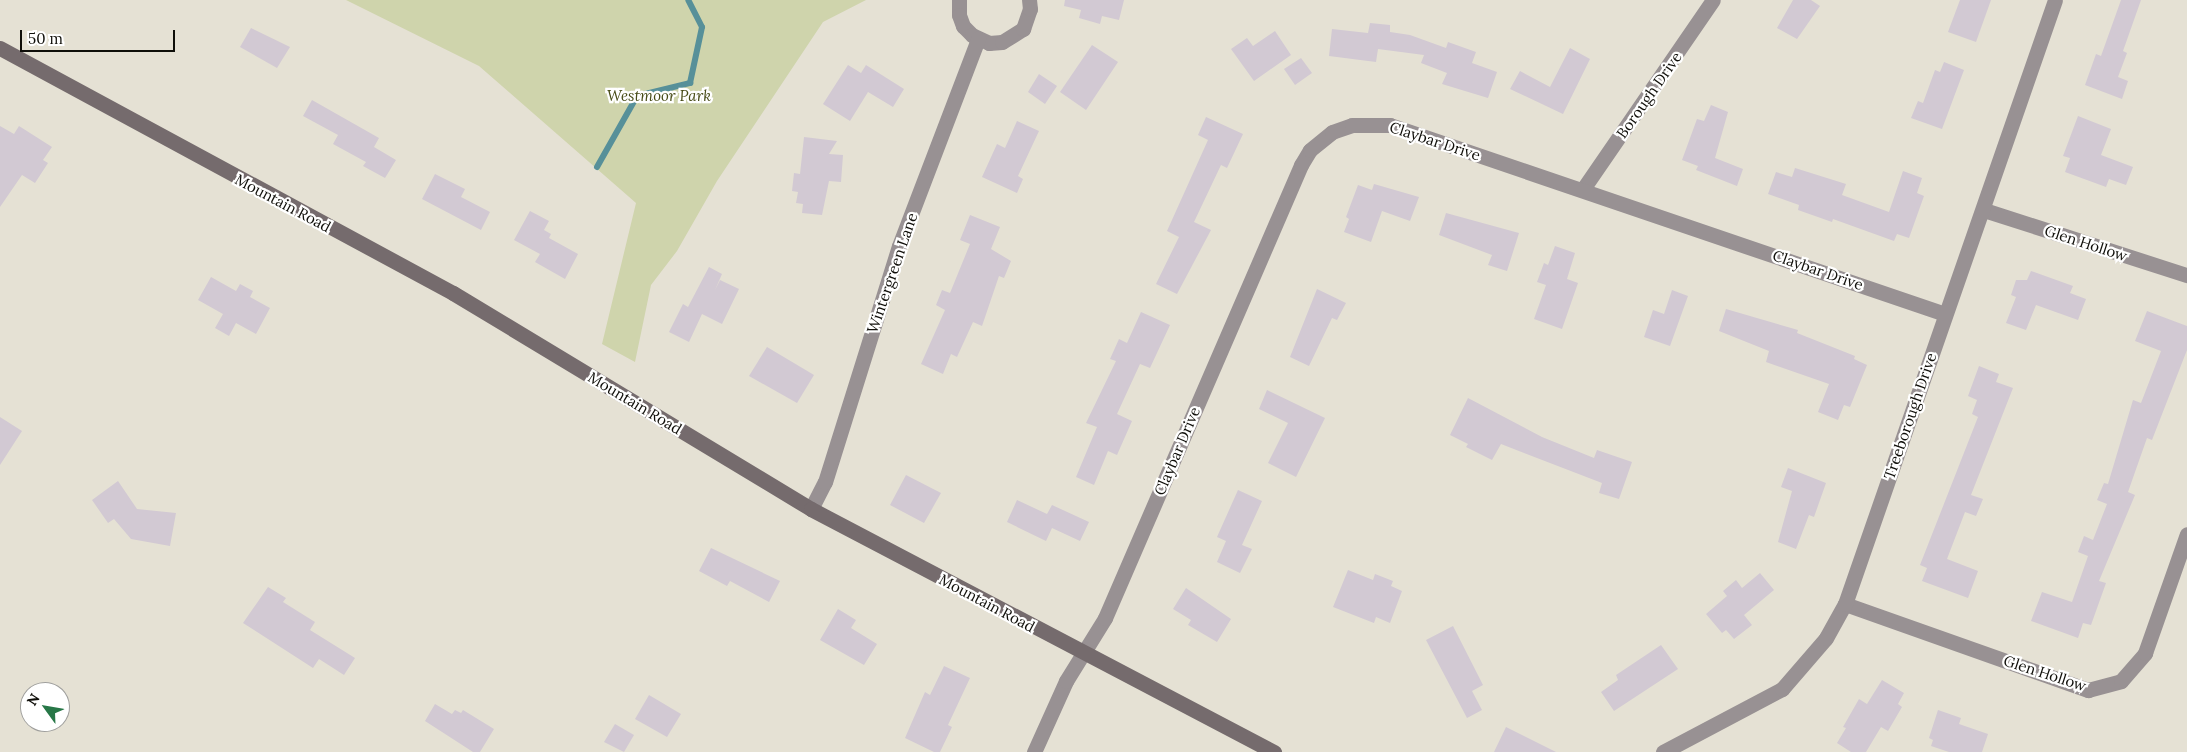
<!DOCTYPE html>
<style>
body{margin:0}
#map{position:relative;width:2187px;height:752px;overflow:hidden;background:#e5e1d4;font-family:Lora,serif}
div>[style]{position:absolute}
[style*='--x']{left:calc(var(--x)*1px);top:calc(var(--y)*1px);width:calc(var(--w)*1px);rotate:calc(var(--a)*1deg)}
.green>*{inset:0;background:#cfd4ac}
.stream>*{height:6px;margin:-3px;padding:0 3px;transform-origin:3px;border-radius:3px;background:#579099}
.building>*{inset:0;background:#d2c9d3}
.street>*{height:15px;margin:-7.5px;padding:0 7.5px;transform-origin:7.5px;border-radius:7.5px;background:#989193}
.secondary>*{height:15px;margin:-7.5px;padding:0 7.5px;transform-origin:7.5px;border-radius:7.5px;background:#756b6d}
span{translate:-50% -50%;white-space:nowrap;text-align:center;line-height:1.15;-webkit-text-stroke:4.5px #fff;paint-order:stroke}
.street-label{font-size:15px;color:#0f0e09}
.park-label{font-size:15px;color:#474b16;font-style:italic}
.north{position:absolute;left:20px;top:682px;width:50px;height:50px;box-sizing:border-box;background:#fff;border:1px solid #9f9f9d;border-radius:50%;rotate:302deg;font-size:14px;font-weight:700;line-height:20px;text-align:center;color:#0f0e09}
.north::after{content:'';display:block;margin:auto;width:18px;height:22px;background:#277747;clip-path:polygon(50% 0,100% 100%,50% 72%,0 100%)}
.scale{position:absolute;left:20px;top:30px;width:155px;height:22px;box-sizing:border-box;border:2px solid #0f0e09;border-top:0;padding-left:6px;font-size:15px;line-height:18px;white-space:nowrap;color:#0f0e09;-webkit-text-stroke:4px #fff;paint-order:stroke}
</style>
<div id="map">
<div class="green">
<div style="clip-path:polygon(346px 0,866px 0,823px 22px,717px 181px,677px 251px,651px 285px,635px 362px,602px 344px,636px 203px,479px 66px)"></div>
</div>
<div class="stream">
<div style="--x:597;--y:167;--w:81;--a:-60.6"></div>
<div style="--x:637;--y:96;--w:55;--a:-13.8"></div>
<div style="--x:690;--y:83;--w:57;--a:-77.9"></div>
<div style="--x:702;--y:27;--w:30;--a:-117"></div>
</div>
<div class="building">
<div style="clip-path:polygon(1065px 0,1124px 0,1119px 20px,1102px 16px,1100px 24px,1079px 18px,1081px 10px,1064px 6px)"></div>
<div style="clip-path:polygon(1793px 0,1811px 0,1820px 6px,1797px 39px,1777px 28px)"></div>
<div style="clip-path:polygon(1960px 0,1991px 0,1976px 42px,1948px 32px)"></div>
<div style="clip-path:polygon(2121px 0,2141px 0,2123px 51px,2127px 53px,2118px 77px,2128px 81px,2122px 99px,2085px 85px,2096px 54px,2101px 56px)"></div>
<div style="clip-path:polygon(1370px 23px,1390px 25px,1390px 32px,1410px 35px,1446px 48px,1448px 42px,1476px 52px,1472px 63px,1497px 72px,1488px 98px,1442px 84px,1447px 73px,1421px 63px,1424px 55px,1378px 49px,1376px 62px,1329px 56px,1332px 29px,1368px 33px)"></div>
<div style="clip-path:polygon(251px 28px,290px 47px,277px 68px,240px 47px)"></div>
<div style="clip-path:polygon(1275px 31px,1291px 55px,1254px 81px,1231px 49px,1247px 38px,1253px 46px)"></div>
<div style="clip-path:polygon(1092px 45px,1118px 62px,1086px 110px,1060px 92px)"></div>
<div style="clip-path:polygon(1570px 48px,1590px 59px,1563px 114px,1510px 89px,1520px 71px,1550px 87px)"></div>
<div style="clip-path:polygon(1301px 58px,1312px 73px,1295px 85px,1284px 69px)"></div>
<div style="clip-path:polygon(1944px 62px,1964px 70px,1942px 129px,1911px 118px,1918px 101px,1923px 103px,1935px 70px,1940px 72px)"></div>
<div style="clip-path:polygon(848px 65px,861px 73px,866px 65px,904px 89px,893px 107px,868px 92px,850px 121px,823px 104px)"></div>
<div style="clip-path:polygon(1039px 74px,1057px 86px,1045px 104px,1028px 92px)"></div>
<div style="clip-path:polygon(312px 100px,379px 138px,374px 147px,396px 160px,385px 178px,363px 166px,366px 162px,333px 144px,338px 135px,303px 116px)"></div>
<div style="clip-path:polygon(1711px 105px,1728px 112px,1715px 158px,1743px 169px,1737px 186px,1696px 170px,1698px 166px,1682px 160px,1697px 119px,1704px 121px)"></div>
<div style="clip-path:polygon(2078px 116px,2111px 129px,2101px 155px,2133px 167px,2126px 185px,2109px 179px,2106px 187px,2065px 172px,2070px 158px,2063px 156px)"></div>
<div style="clip-path:polygon(1206px 117px,1243px 134px,1227px 168px,1221px 165px,1194px 222px,1211px 230px,1177px 294px,1156px 284px,1179px 237px,1167px 231px,1208px 140px,1198px 135px)"></div>
<div style="clip-path:polygon(1017px 121px,1039px 131px,1018px 176px,1023px 179px,1017px 193px,982px 177px,997px 144px,1005px 148px)"></div>
<div style="clip-path:polygon(0 126px,14px 134px,19px 126px,52px 147px,43px 160px,48px 163px,35px 183px,22px 175px,0 207px)"></div>
<div style="clip-path:polygon(804px 137px,837px 141px,829px 154px,843px 155px,841px 182px,829px 181px,822px 215px,802px 213px,803px 204px,796px 203px,798px 192px,792px 191px,794px 173px,800px 174px)"></div>
<div style="clip-path:polygon(1795px 168px,1846px 184px,1842px 195px,1889px 212px,1903px 171px,1922px 178px,1917px 193px,1924px 196px,1909px 238px,1897px 234px,1894px 241px,1833px 219px,1832px 222px,1798px 210px,1799px 205px,1768px 194px,1776px 172px,1792px 177px)"></div>
<div style="clip-path:polygon(435px 174px,465px 189px,461px 197px,490px 212px,481px 230px,422px 199px)"></div>
<div style="clip-path:polygon(1374px 184px,1419px 197px,1410px 221px,1382px 211px,1371px 242px,1344px 232px,1349px 219px,1346px 217px,1358px 185px,1372px 190px)"></div>
<div style="clip-path:polygon(530px 211px,549px 221px,544px 230px,551px 234px,549px 238px,578px 254px,565px 279px,535px 262px,540px 254px,514px 240px)"></div>
<div style="clip-path:polygon(1446px 213px,1519px 233px,1507px 271px,1488px 265px,1492px 255px,1439px 235px)"></div>
<div style="clip-path:polygon(970px 215px,1000px 227px,991px 249px,1011px 261px,1004px 278px,999px 276px,982px 326px,973px 322px,957px 357px,951px 354px,943px 374px,921px 364px,945px 310px,936px 305px,942px 290px,950px 293px,970px 244px,960px 240px)"></div>
<div style="clip-path:polygon(1555px 246px,1575px 253px,1567px 279px,1578px 283px,1562px 329px,1534px 319px,1546px 285px,1537px 282px,1544px 263px,1548px 265px)"></div>
<div style="clip-path:polygon(709px 267px,722px 274px,715px 290px,720px 280px,739px 289px,722px 324px,702px 314px,689px 342px,669px 332px,683px 304px,688px 307px)"></div>
<div style="clip-path:polygon(2031px 271px,2073px 286px,2070px 293px,2086px 299px,2078px 320px,2036px 305px,2026px 330px,2006px 323px,2016px 297px,2011px 295px,2016px 280px,2027px 280px)"></div>
<div style="clip-path:polygon(211px 277px,236px 291px,240px 284px,253px 291px,250px 297px,270px 308px,256px 334px,236px 323px,229px 336px,215px 328px,223px 314px,198px 300px)"></div>
<div style="clip-path:polygon(1317px 289px,1346px 303px,1337px 320px,1332px 318px,1309px 366px,1290px 357px)"></div>
<div style="clip-path:polygon(1672px 290px,1688px 296px,1670px 346px,1644px 337px,1653px 310px,1664px 314px)"></div>
<div style="clip-path:polygon(1726px 309px,1798px 330px,1797px 333px,1855px 356px,1854px 359px,1867px 365px,1850px 407px,1844px 405px,1838px 420px,1818px 412px,1829px 384px,1766px 362px,1769px 351px,1719px 331px)"></div>
<div style="clip-path:polygon(2147px 311px,2187px 326px,2187px 350px,2152px 440px,2147px 438px,2128px 492px,2135px 495px,2099px 581px,2106px 583px,2091px 625px,2083px 623px,2078px 638px,2031px 621px,2042px 592px,2072px 602px,2088px 556px,2078px 552px,2084px 536px,2093px 540px,2107px 504px,2097px 500px,2104px 483px,2108px 484px,2133px 400px,2141px 403px,2161px 351px,2135px 341px)"></div>
<div style="clip-path:polygon(1141px 312px,1170px 325px,1150px 368px,1140px 364px,1117px 414px,1132px 421px,1117px 455px,1108px 451px,1094px 485px,1076px 477px,1097px 427px,1086px 423px,1116px 361px,1110px 359px,1119px 339px,1127px 343px)"></div>
<div style="clip-path:polygon(767px 347px,814px 375px,797px 403px,749px 376px)"></div>
<div style="clip-path:polygon(1979px 366px,1999px 374px,1996px 382px,2013px 388px,1971px 495px,1983px 499px,1976px 516px,1965px 512px,1947px 559px,1978px 571px,1968px 598px,1922px 581px,1927px 568px,1920px 565px,1978px 417px,1972px 414px,1977px 400px,1968px 396px)"></div>
<div style="clip-path:polygon(1267px 390px,1325px 418px,1296px 477px,1268px 463px,1288px 423px,1259px 409px)"></div>
<div style="clip-path:polygon(1468px 398px,1542px 437px,1594px 458px,1597px 450px,1632px 462px,1619px 499px,1599px 493px,1602px 483px,1501px 444px,1492px 460px,1466px 447px,1468px 444px,1450px 435px)"></div>
<div style="clip-path:polygon(0 417px,22px 431px,0 465px)"></div>
<div style="clip-path:polygon(1788px 468px,1826px 483px,1814px 517px,1809px 515px,1796px 549px,1778px 542px,1792px 491px,1781px 487px)"></div>
<div style="clip-path:polygon(906px 475px,941px 493px,924px 523px,890px 505px)"></div>
<div style="clip-path:polygon(118px 481px,137px 509px,176px 513px,170px 546px,131px 539px,114px 519px,108px 523px,92px 500px)"></div>
<div style="clip-path:polygon(1238px 490px,1262px 501px,1242px 545px,1252px 549px,1240px 573px,1217px 562px,1226px 541px,1217px 537px)"></div>
<div style="clip-path:polygon(1017px 500px,1047px 514px,1052px 505px,1089px 522px,1080px 541px,1052px 528px,1046px 541px,1007px 522px)"></div>
<div style="clip-path:polygon(711px 548px,780px 581px,769px 602px,730px 581px,727px 586px,699px 571px)"></div>
<div style="clip-path:polygon(1348px 570px,1373px 580px,1375px 574px,1393px 581px,1391px 586px,1402px 591px,1390px 623px,1376px 617px,1374px 623px,1333px 607px)"></div>
<div style="clip-path:polygon(1760px 573px,1774px 590px,1744px 615px,1752px 625px,1734px 639px,1726px 630px,1722px 633px,1706px 614px,1727px 596px,1723px 591px,1736px 580px,1742px 588px)"></div>
<div style="clip-path:polygon(268px 587px,286px 598px,283px 602px,315px 622px,310px 630px,355px 658px,344px 675px,319px 659px,313px 668px,243px 623px)"></div>
<div style="clip-path:polygon(1186px 588px,1231px 619px,1217px 642px,1188px 625px,1191px 620px,1173px 609px)"></div>
<div style="clip-path:polygon(838px 609px,856px 620px,851px 628px,877px 644px,864px 665px,820px 640px)"></div>
<div style="clip-path:polygon(1453px 626px,1483px 685px,1472px 691px,1482px 710px,1467px 718px,1426px 640px)"></div>
<div style="clip-path:polygon(1661px 645px,1678px 669px,1614px 711px,1601px 692px,1618px 680px,1616px 675px)"></div>
<div style="clip-path:polygon(944px 666px,970px 678px,948px 725px,952px 727px,940px 752px,934px 752px,905px 738px,925px 692px,930px 695px)"></div>
<div style="clip-path:polygon(1882px 680px,1904px 693px,1898px 704px,1902px 707px,1888px 731px,1881px 727px,1866px 752px,1851px 752px,1837px 743px,1846px 728px,1843px 727px,1859px 699px,1867px 704px)"></div>
<div style="clip-path:polygon(649px 695px,681px 714px,667px 737px,635px 719px)"></div>
<div style="clip-path:polygon(435px 704px,452px 714px,455px 710px,461px 713px,463px 710px,494px 729px,480px 752px,473px 752px,425px 721px)"></div>
<div style="clip-path:polygon(1938px 710px,1961px 718px,1959px 724px,1988px 734px,1982px 752px,1949px 752px,1931px 746px,1933px 740px,1929px 738px)"></div>
<div style="clip-path:polygon(615px 724px,634px 735px,624px 752px,604px 742px)"></div>
<div style="clip-path:polygon(1506px 727px,1556px 752px,1494px 752px)"></div>
</div>
<div class="street">
<div style="--x:959;--y:0;--w:15;--a:90"></div>
<div style="--x:959;--y:15;--w:12;--a:70"></div>
<div style="--x:963;--y:26;--w:13;--a:45"></div>
<div style="--x:972;--y:35;--w:19;--a:25"></div>
<div style="--x:989;--y:43;--w:13;--a:-4"></div>
<div style="--x:1002;--y:42;--w:25;--a:-32"></div>
<div style="--x:1023;--y:29;--w:21;--a:-71"></div>
<div style="--x:1030;--y:9;--w:9;--a:-96"></div>
<div style="--x:1583;--y:189;--w:229;--a:-55.5"></div>
<div style="--x:1984;--y:210;--w:213;--a:17.8"></div>
<div style="--x:811;--y:509;--w:30;--a:-63"></div>
<div style="--x:825;--y:482;--w:247;--a:-72.6"></div>
<div style="--x:899;--y:246;--w:222;--a:-69.1"></div>
<div style="--x:1845;--y:604;--w:258;--a:19.5"></div>
<div style="--x:2088;--y:690;--w:34;--a:-15"></div>
<div style="--x:2121;--y:681;--w:37;--a:-49"></div>
<div style="--x:2145;--y:653;--w:126;--a:-70.6"></div>
<div style="--x:1034;--y:752;--w:78;--a:-65.7"></div>
<div style="--x:1066;--y:681;--w:74;--a:-58.2"></div>
<div style="--x:1105;--y:618;--w:494;--a:-66.6"></div>
<div style="--x:1301;--y:165;--w:17;--a:-59"></div>
<div style="--x:1310;--y:150;--w:28;--a:-39"></div>
<div style="--x:1332;--y:132;--w:21;--a:-19"></div>
<div style="--x:1352;--y:125;--w:38;--a:0"></div>
<div style="--x:1390;--y:125;--w:586;--a:18.81"></div>
<div style="--x:1663;--y:752;--w:135;--a:-27.9"></div>
<div style="--x:1782;--y:689;--w:67;--a:-49.2"></div>
<div style="--x:1826;--y:638;--w:39;--a:-61"></div>
<div style="--x:1845;--y:604;--w:639;--a:-70.83"></div>
</div>
<div class="secondary">
<div style="--x:0;--y:48;--w:515;--a:28.41"></div>
<div style="--x:453;--y:293;--w:418;--a:31.1"></div>
<div style="--x:811;--y:509;--w:523;--a:27.69"></div>
</div>
<div class="street-label">
<span style="left:1649px;top:95px;rotate:-55deg">Borough Drive</span>
<span style="left:1435px;top:141px;rotate:18deg">Claybar Drive</span>
<span style="left:283px;top:203px;rotate:28deg">Mountain Road</span>
<span style="left:2086px;top:243px;rotate:18deg">Glen Hollow</span>
<span style="left:1818px;top:270px;rotate:19deg">Claybar Drive</span>
<span style="left:892px;top:273px;rotate:-71deg">Wintergreen Lane</span>
<span style="left:635px;top:403px;rotate:31deg">Mountain Road</span>
<span style="left:1910px;top:416px;rotate:-71deg">Treeborough Drive</span>
<span style="left:1177px;top:451px;rotate:-67deg">Claybar Drive</span>
<span style="left:987px;top:603px;rotate:28deg">Mountain Road</span>
<span style="left:2045px;top:673px;rotate:18deg">Glen Hollow</span>
</div>
<div class="park-label">
<span style="left:659px;top:96px">Westmoor Park</span>
</div>
<div class="north">N</div>
<div class="scale">50 m</div>
</div>
